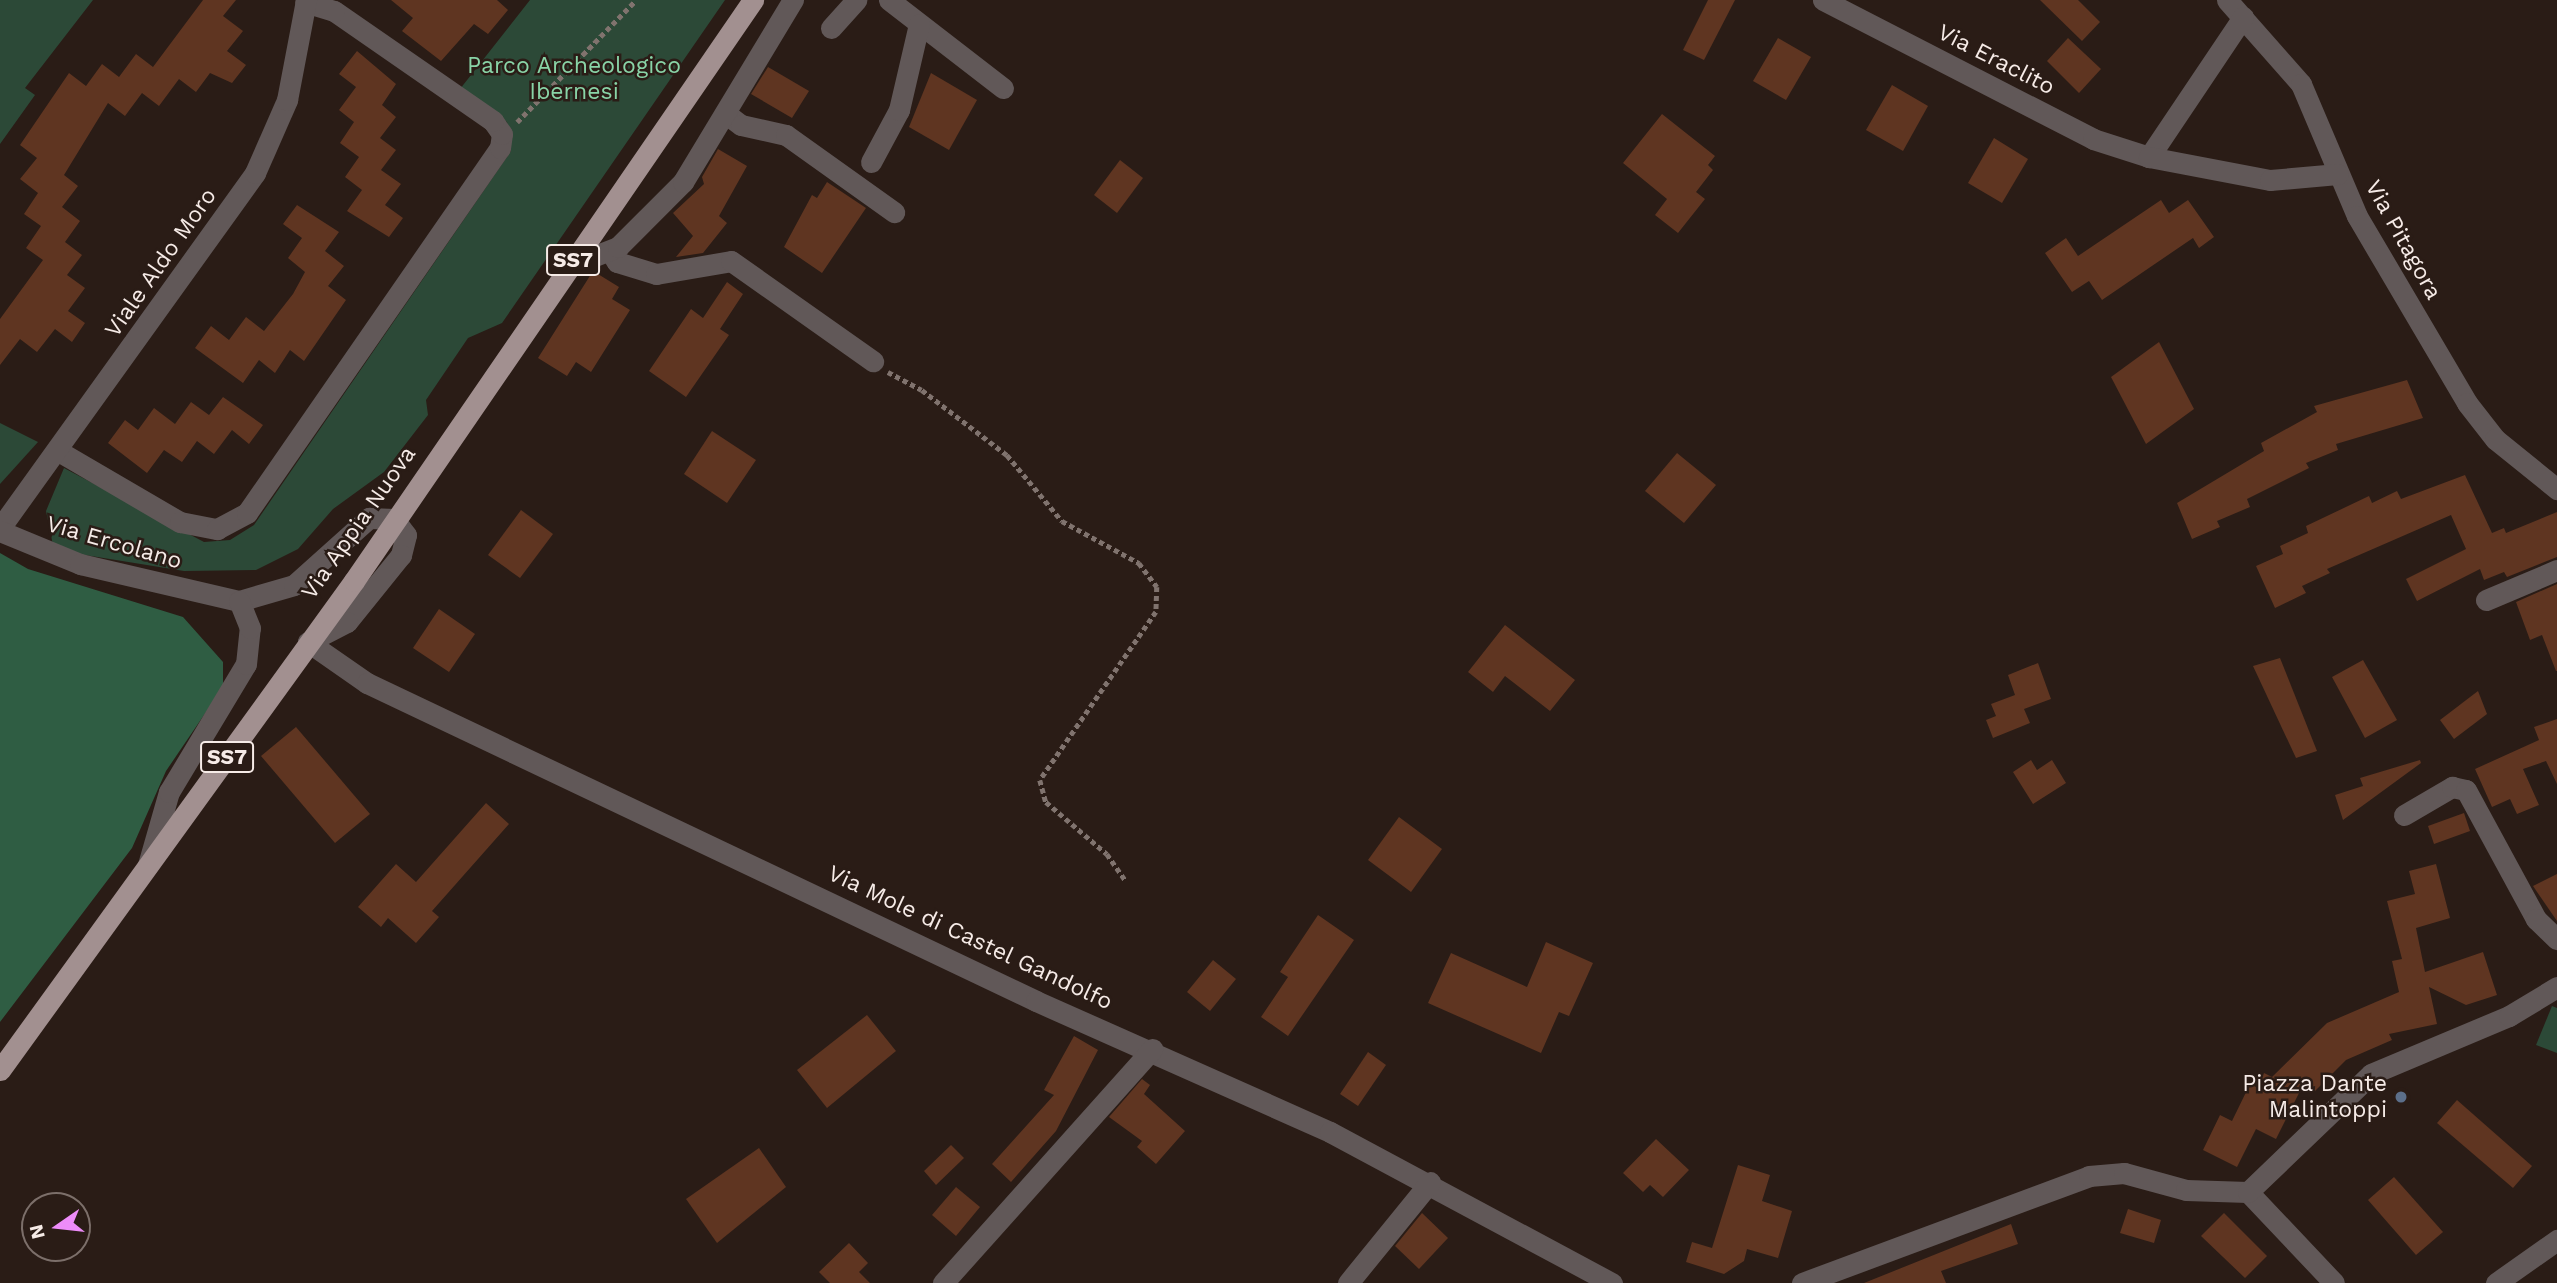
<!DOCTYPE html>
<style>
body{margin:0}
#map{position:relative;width:2557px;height:1283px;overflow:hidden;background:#2a1c16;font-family:"Work Sans",sans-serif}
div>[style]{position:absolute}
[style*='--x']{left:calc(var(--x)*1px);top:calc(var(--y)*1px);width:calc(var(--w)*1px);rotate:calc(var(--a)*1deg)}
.green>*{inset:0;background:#2c4937}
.forest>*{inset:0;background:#2f5d43}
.building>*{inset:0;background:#5f3521}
.path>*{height:4.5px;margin-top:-2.25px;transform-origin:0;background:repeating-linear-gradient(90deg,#80736e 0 5px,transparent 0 8.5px)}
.minor>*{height:21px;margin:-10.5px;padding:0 10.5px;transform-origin:10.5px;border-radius:10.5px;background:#615858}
.major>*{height:21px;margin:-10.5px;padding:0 10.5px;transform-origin:10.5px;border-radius:10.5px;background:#a29090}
.dots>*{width:19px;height:19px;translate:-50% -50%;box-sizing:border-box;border:4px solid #2a1c16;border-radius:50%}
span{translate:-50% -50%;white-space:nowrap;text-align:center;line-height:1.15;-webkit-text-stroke:5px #2a1c16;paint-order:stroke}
.shield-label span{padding:2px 5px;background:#2a1c16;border:2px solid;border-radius:5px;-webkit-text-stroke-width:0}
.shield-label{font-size:21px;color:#f6ebe7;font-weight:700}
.street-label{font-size:23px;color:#f6ebe7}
.park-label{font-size:23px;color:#89d4a7}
.poi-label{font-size:23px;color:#f6ebe7}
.right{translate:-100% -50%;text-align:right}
.north{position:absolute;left:21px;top:1192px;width:70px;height:70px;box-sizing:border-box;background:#2a1c16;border:2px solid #7c6f6a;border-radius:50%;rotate:256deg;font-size:19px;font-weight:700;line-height:28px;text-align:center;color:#f6ebe7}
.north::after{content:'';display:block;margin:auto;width:24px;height:32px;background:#ed8cf9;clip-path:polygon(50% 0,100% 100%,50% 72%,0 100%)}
</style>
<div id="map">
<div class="green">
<div style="clip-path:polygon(0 0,93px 0,25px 88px,35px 95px,0 144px)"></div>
<div style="clip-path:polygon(530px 0,725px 0,502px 323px,468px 338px,426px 400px,428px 415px,384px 472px,333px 509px,298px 549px,256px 570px,184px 571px,54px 550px,46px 511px,64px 468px,204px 542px,230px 540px,254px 525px,511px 151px,507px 122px,460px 89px)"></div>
<div style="clip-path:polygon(0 423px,38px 442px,0 484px)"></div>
<div style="clip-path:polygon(2552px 1006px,2557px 1008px,2557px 1053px,2536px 1045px)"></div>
</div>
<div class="forest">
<div style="clip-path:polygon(0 553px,28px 569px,183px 617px,223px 662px,223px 687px,166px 771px,132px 848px,0 1022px)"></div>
</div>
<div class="building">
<div style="clip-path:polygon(203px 0,236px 0,223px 16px,243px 31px,227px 51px,246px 65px,232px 83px,210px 73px,196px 92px,179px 79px,159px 106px,142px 93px,125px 116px,108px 103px,64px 175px,78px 186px,62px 207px,80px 221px,65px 242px,82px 255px,67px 275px,85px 288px,68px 311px,85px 323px,72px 342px,55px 329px,37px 352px,20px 339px,0 365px,0 319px,43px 260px,26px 248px,41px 226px,24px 214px,38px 193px,20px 179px,37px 158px,20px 145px,69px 73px,86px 86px,102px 64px,119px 77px,136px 54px,153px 67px)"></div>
<div style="clip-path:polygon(391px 0,497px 0,508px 10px,488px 34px,474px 24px,441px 61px,402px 31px,413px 18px)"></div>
<div style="clip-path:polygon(1708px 0,1735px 0,1704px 60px,1683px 50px)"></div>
<div style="clip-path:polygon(2040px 0,2078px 0,2100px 22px,2082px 41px)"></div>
<div style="clip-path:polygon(1778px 38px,1811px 57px,1786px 100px,1753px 81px)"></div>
<div style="clip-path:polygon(2068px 38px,2101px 69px,2079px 93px,2047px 61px)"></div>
<div style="clip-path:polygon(357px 51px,396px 84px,382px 105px,396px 117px,380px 138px,396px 150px,381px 170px,401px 184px,385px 205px,403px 218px,389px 237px,347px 211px,362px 190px,345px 177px,359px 157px,340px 143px,354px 122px,339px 110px,356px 87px,339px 74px)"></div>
<div style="clip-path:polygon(768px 67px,809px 91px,792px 118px,751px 94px)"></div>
<div style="clip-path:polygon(931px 73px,977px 100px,949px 150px,909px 127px)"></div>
<div style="clip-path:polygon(1892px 85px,1928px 106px,1903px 151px,1866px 130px)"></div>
<div style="clip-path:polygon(1662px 114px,1715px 156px,1708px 165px,1713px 170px,1696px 192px,1705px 199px,1678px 233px,1655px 215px,1667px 199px,1623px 163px)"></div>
<div style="clip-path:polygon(1994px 138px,2028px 159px,2002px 203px,1968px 183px)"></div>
<div style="clip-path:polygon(718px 149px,747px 166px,719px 216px,727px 223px,703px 253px,676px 257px,693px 236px,673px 213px,704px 184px,702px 177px)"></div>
<div style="clip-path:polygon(1120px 160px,1143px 178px,1117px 213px,1094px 195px)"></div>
<div style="clip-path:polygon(827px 182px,866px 208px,822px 273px,784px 247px,812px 195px,817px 198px)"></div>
<div style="clip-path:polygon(2161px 200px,2169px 213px,2188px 200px,2214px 237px,2199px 248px,2193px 238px,2102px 300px,2089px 281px,2072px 292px,2045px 253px,2066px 238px,2078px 256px)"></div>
<div style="clip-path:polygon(297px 205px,339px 232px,325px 251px,344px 266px,328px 286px,346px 300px,304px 361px,290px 350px,275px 373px,259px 360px,243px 383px,195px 348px,211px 326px,229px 340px,246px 317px,264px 331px,293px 294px,305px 272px,288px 258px,302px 238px,283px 224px)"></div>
<div style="clip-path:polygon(593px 271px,619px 287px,612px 299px,630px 310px,591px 372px,576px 362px,567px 376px,538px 358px)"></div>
<div style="clip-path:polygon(727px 282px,743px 294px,720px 329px,729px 335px,686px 397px,649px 371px,691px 309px,703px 318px)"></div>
<div style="clip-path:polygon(2159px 342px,2194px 409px,2146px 444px,2111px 377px)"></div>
<div style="clip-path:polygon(2407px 380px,2423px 418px,2336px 444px,2338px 450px,2306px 463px,2309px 468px,2247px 499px,2250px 507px,2217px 521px,2220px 527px,2192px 539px,2177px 503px,2264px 451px,2261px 443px,2317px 412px,2314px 406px)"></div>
<div style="clip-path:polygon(223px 397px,263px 425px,249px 444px,232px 430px,214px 454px,197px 441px,182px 462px,164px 450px,147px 473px,108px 443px,125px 420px,138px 430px,154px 408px,175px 424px,191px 402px,209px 415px)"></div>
<div style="clip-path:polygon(712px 431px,756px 460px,727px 503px,684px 474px)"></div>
<div style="clip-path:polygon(1677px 453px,1716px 485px,1684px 523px,1645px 491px)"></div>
<div style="clip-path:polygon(2465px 475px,2492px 533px,2504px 528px,2506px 533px,2557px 512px,2557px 557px,2507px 577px,2504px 572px,2484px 580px,2480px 569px,2417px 601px,2406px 579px,2466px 549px,2451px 515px,2327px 569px,2330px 573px,2302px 586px,2306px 593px,2275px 608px,2256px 566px,2283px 554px,2280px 546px,2308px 533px,2306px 526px,2369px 496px,2372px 503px,2397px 491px,2401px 499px)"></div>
<div style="clip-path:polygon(521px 510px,553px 534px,520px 578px,488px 555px)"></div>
<div style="clip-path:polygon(2557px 584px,2557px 671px,2556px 671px,2542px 635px,2530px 640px,2516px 602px)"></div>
<div style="clip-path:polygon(439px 609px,475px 634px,449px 672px,413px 648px)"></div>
<div style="clip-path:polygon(1505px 625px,1575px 680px,1550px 711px,1505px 676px,1493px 692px,1468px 672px)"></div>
<div style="clip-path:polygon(2280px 658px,2317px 751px,2296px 758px,2253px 666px)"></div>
<div style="clip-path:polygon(2363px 660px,2397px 720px,2365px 738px,2332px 677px)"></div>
<div style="clip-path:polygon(2038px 663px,2051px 699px,2024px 709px,2030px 723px,1993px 738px,1986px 720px,1996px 716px,1991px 704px,2015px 695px,2008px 675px)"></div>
<div style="clip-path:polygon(2478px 691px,2487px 714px,2454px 739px,2440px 720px)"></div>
<div style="clip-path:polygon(2557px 719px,2557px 784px,2546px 761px,2523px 769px,2539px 805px,2517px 814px,2510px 799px,2492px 807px,2475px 769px,2539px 740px,2534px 727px)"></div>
<div style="clip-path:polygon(296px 727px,370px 814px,335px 843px,261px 756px)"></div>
<div style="clip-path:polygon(2031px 760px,2037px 770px,2052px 760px,2066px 783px,2033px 804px,2013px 772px)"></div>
<div style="clip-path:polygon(2420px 760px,2421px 763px,2343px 820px,2335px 795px,2363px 786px,2360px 778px)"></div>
<div style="clip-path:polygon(486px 803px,509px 824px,432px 911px,439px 917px,416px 943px,388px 918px,381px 927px,358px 907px,396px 864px,416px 882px)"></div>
<div style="clip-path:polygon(2464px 813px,2470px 831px,2434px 844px,2428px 826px)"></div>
<div style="clip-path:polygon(1399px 817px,1442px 849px,1411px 892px,1368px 860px)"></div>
<div style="clip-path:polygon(2436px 864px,2450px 918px,2416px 928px,2425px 972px,2483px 952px,2497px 995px,2466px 1005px,2429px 987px,2437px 1024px,2389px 1034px,2392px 1040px,2346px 1060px,2315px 1091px,2305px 1081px,2276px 1139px,2256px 1129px,2237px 1167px,2203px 1150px,2220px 1115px,2232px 1121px,2250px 1084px,2258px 1088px,2264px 1073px,2272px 1077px,2327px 1023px,2399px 992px,2392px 961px,2402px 959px,2387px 901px,2415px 894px,2409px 871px)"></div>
<div style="clip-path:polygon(2557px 874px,2557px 921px,2533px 886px)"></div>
<div style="clip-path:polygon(1318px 915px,1354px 940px,1288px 1036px,1261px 1017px,1288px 977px,1280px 972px)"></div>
<div style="clip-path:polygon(1546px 942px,1593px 963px,1569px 1016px,1559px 1012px,1541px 1053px,1428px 1003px,1451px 953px,1527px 987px)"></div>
<div style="clip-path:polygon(1213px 960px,1236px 979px,1210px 1011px,1187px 992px)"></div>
<div style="clip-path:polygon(867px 1015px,896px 1051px,827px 1108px,797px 1070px)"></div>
<div style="clip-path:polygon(1074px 1036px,1098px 1050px,1056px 1131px,1011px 1182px,992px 1164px,1054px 1095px,1044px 1090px)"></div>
<div style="clip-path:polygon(1368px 1052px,1386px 1065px,1358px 1106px,1340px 1094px)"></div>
<div style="clip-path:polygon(1142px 1079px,1150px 1085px,1144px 1094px,1185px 1131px,1156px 1164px,1137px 1147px,1142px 1141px,1109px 1117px)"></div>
<div style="clip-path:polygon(2457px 1100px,2532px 1166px,2513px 1188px,2437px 1123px)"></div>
<div style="clip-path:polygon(1656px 1139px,1689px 1170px,1663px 1197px,1650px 1185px,1643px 1192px,1623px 1173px)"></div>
<div style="clip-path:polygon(951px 1145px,964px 1158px,936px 1185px,924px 1171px)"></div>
<div style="clip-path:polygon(759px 1148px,786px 1187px,717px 1243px,686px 1199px)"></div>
<div style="clip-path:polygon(1738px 1165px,1770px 1175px,1762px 1201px,1792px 1211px,1778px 1258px,1747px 1249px,1744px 1261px,1724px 1274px,1686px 1262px,1692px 1242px,1712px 1248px)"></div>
<div style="clip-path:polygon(2394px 1177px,2443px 1232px,2416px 1255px,2368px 1200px)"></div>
<div style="clip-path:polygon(956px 1187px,980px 1207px,956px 1236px,932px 1215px)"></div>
<div style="clip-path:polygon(2128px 1209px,2161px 1220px,2154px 1243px,2120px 1233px)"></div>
<div style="clip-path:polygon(1422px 1213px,1448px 1238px,1419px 1269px,1395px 1246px)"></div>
<div style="clip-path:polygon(2224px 1213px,2267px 1256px,2245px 1278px,2201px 1236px)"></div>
<div style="clip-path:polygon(2011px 1224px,2018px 1244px,1941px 1271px,1946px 1283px,1864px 1283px)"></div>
<div style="clip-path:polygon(849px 1243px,868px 1263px,859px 1272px,870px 1283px,830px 1283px,819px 1272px)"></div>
</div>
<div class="path">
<div style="--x:517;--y:122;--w:170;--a:-45.7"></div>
<div style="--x:888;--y:372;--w:38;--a:28"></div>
<div style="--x:922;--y:390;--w:107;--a:37.4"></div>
<div style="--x:1007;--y:455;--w:86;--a:50.2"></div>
<div style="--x:1062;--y:521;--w:88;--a:28.6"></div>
<div style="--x:1139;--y:563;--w:30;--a:53"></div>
<div style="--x:1157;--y:587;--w:25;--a:92"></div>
<div style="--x:1156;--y:612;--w:204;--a:124.6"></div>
<div style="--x:1040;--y:780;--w:23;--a:75"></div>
<div style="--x:1046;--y:802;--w:80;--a:40.4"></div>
<div style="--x:1107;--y:854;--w:32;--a:55"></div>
</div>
<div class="minor">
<div style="--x:889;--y:0;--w:144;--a:37.7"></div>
<div style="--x:1823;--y:0;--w:304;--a:27.2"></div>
<div style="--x:2093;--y:139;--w:59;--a:17.8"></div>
<div style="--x:2227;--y:0;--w:112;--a:48.6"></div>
<div style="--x:2301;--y:84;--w:143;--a:67"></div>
<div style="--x:2357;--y:216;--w:217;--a:59.5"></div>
<div style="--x:2467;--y:403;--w:46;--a:52.1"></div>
<div style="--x:2495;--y:439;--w:80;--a:38.9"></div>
<div style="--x:2243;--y:17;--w:169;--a:123.9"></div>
<div style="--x:2149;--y:157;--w:123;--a:10.8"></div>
<div style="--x:2270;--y:180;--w:68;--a:-5"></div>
<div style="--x:831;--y:28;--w:38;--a:-48"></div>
<div style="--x:725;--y:113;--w:20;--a:37"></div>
<div style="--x:741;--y:125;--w:46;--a:12.5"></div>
<div style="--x:786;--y:135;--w:133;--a:35.5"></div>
<div style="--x:871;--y:162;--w:59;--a:-61.7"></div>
<div style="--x:899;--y:110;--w:88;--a:-76.9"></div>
<div style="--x:610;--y:251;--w:13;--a:58"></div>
<div style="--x:617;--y:262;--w:41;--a:17.1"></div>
<div style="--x:656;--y:274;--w:76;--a:-9.8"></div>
<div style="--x:731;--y:261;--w:174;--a:35.2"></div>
<div style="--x:569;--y:266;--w:53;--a:-21.2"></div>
<div style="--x:618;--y:247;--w:92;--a:-45"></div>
<div style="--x:683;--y:182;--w:213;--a:-58.9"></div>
<div style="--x:60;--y:452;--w:139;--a:30.3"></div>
<div style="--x:180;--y:522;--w:38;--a:11"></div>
<div style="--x:217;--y:529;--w:34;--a:-28"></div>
<div style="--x:247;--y:513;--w:444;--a:-55.3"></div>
<div style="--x:500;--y:148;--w:14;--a:-82"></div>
<div style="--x:502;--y:134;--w:16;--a:-125"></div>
<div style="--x:493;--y:121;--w:193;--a:-145.3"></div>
<div style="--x:334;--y:11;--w:30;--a:-163"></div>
<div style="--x:0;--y:528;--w:437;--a:-54.3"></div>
<div style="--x:255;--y:173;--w:80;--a:-66.3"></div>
<div style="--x:287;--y:100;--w:102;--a:-79.2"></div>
<div style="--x:0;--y:531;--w:87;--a:22.4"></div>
<div style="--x:80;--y:564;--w:163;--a:13.1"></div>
<div style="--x:239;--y:601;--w:57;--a:-16.2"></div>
<div style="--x:294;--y:585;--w:101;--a:-41.8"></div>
<div style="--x:369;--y:518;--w:25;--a:2"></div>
<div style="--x:394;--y:519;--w:20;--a:53"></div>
<div style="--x:406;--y:535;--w:21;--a:104"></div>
<div style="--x:401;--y:555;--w:86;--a:128.9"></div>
<div style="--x:347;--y:622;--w:44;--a:152.9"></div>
<div style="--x:2486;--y:600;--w:77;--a:-22.9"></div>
<div style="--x:308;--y:642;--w:72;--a:34.8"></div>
<div style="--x:367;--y:683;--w:741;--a:25.42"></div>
<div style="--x:1036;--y:1001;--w:322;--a:24"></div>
<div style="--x:1330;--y:1132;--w:320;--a:28.2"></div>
<div style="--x:2404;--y:815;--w:56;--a:-30.3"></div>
<div style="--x:2452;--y:787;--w:14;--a:12"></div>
<div style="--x:2466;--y:790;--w:147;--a:61.5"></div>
<div style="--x:2536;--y:919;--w:29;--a:44"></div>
<div style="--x:148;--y:865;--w:76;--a:-74"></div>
<div style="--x:169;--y:792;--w:149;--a:-59"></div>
<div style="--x:246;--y:664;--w:36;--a:-84"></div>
<div style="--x:250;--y:628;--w:29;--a:-112"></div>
<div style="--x:2248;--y:1192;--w:125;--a:46.6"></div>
<div style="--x:943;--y:1283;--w:314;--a:-48.2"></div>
<div style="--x:1348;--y:1283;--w:130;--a:-50.9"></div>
<div style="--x:1802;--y:1283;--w:306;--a:-20.4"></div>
<div style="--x:2089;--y:1176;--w:35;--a:-5"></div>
<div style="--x:2124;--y:1173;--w:64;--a:15.3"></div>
<div style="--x:2186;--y:1190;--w:62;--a:1.8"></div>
<div style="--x:2248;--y:1192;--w:170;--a:-43.8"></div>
<div style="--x:2371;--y:1074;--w:150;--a:-22.8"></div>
<div style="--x:2509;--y:1016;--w:56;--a:-31.1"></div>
<div style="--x:2496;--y:1283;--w:75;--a:-35.2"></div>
</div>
<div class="major">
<div style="--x:0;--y:1070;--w:604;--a:-54.1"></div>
<div style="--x:354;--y:581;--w:705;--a:-55.52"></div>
</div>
<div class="dots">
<div style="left:2401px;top:1097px;background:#5c6f8a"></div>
</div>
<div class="shield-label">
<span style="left:573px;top:260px">SS7</span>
<span style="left:227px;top:757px">SS7</span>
</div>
<div class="street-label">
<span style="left:1996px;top:60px;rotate:27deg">Via Eraclito</span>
<span style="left:2403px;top:240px;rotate:61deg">Via Pitagora</span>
<span style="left:161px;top:263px;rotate:-55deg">Viale Aldo Moro</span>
<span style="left:359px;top:523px;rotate:-55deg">Via Appia Nuova</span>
<span style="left:114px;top:543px;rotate:16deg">Via Ercolano</span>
<span style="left:970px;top:938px;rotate:25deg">Via Mole di Castel Gandolfo</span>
</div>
<div class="park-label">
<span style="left:574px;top:79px">Parco Archeologico<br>Ibernesi</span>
</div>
<div class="poi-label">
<span class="right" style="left:2387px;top:1097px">Piazza Dante<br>Malintoppi</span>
</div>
<div class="north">N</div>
</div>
